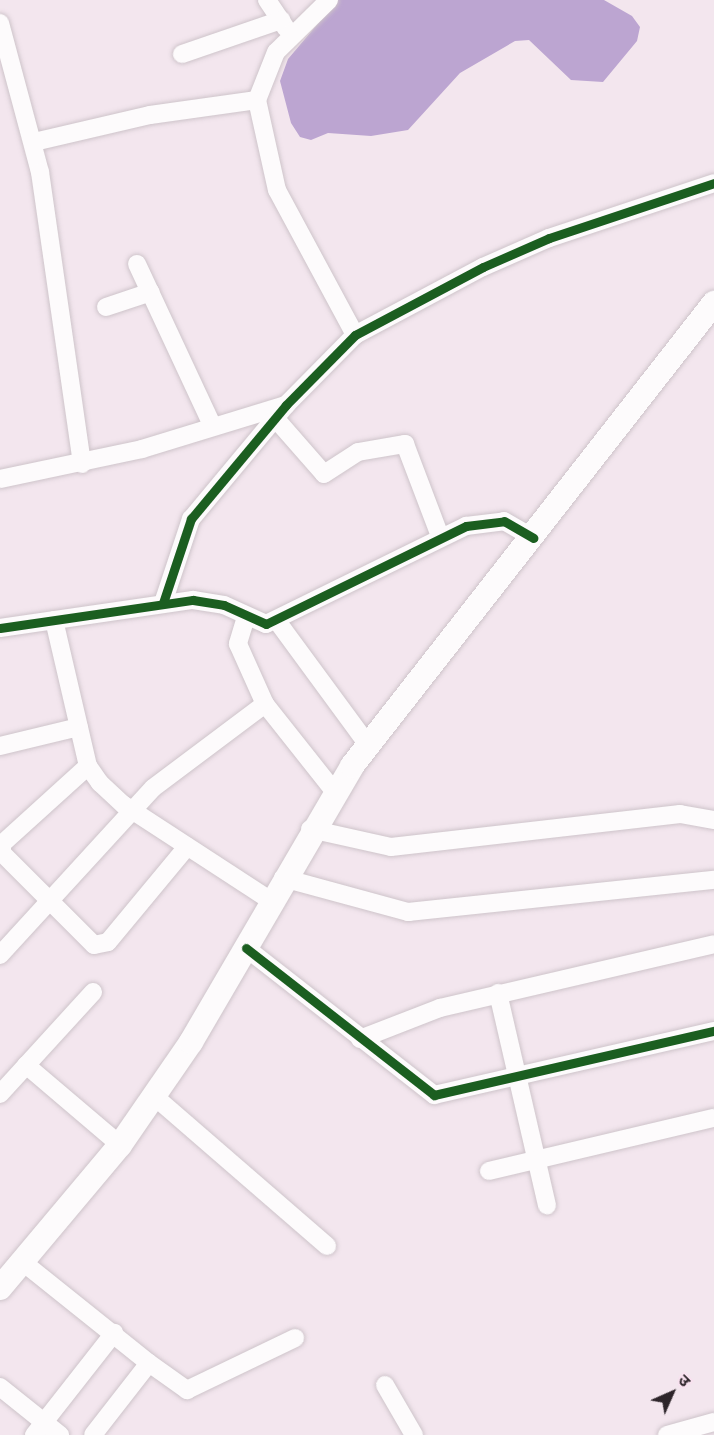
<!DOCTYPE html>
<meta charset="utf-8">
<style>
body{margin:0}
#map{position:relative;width:714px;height:1435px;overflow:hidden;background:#f3e6ee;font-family:"Asap Condensed","Noto Sans Devanagari",sans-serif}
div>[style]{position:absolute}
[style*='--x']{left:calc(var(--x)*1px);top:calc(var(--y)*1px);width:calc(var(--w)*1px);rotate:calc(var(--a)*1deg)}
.water>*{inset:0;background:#bca5d1}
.roads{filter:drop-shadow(0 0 2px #cec4ca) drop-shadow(0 0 2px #cec4ca)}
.minor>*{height:18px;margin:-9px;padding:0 9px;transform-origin:9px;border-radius:9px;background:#fdfbfc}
.major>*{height:24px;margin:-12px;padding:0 12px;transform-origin:12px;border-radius:12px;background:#fdfbfc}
.cycleway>*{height:9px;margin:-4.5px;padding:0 4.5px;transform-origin:4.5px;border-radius:4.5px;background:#1b5e20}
span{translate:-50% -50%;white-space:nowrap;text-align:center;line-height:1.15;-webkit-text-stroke:6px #f8e1ef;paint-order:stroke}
.north{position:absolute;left:642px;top:1363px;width:60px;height:60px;-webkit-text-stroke:4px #f8e1ef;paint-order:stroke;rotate:45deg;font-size:16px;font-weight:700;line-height:24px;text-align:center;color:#2d252a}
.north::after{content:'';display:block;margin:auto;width:21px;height:27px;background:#2d252a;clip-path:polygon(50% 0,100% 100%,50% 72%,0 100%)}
</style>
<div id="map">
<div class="water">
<div style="clip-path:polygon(338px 0,604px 0,632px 16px,640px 27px,637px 41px,603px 82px,571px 80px,529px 40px,515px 41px,460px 73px,408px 130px,371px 136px,328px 133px,311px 140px,300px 137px,291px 123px,280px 81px,288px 59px)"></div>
</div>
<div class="roads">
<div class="minor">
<div style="--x:267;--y:0;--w:34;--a:56"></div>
<div style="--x:329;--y:0;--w:74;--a:135.5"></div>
<div style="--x:276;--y:52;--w:52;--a:111.6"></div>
<div style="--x:257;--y:100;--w:92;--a:77.5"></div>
<div style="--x:277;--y:190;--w:165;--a:61.7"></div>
<div style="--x:0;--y:23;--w:154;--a:75"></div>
<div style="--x:40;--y:172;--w:295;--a:81.8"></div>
<div style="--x:182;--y:54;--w:105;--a:-19"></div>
<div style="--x:34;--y:142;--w:119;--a:-13.1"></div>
<div style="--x:150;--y:115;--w:108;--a:-8"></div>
<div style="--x:137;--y:264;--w:178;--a:65"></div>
<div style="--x:106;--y:307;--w:47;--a:-18.4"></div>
<div style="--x:275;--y:418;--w:74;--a:48.8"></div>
<div style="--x:324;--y:474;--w:40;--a:-32.9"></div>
<div style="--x:358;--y:452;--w:48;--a:-9.7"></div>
<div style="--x:405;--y:444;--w:98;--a:69.2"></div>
<div style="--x:0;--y:479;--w:145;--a:-11.9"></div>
<div style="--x:142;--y:449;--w:151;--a:-17"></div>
<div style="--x:163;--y:603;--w:89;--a:-71.6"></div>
<div style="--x:191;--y:519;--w:148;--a:-50.2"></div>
<div style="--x:286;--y:405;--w:98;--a:-45.4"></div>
<div style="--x:355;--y:335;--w:145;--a:-28"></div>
<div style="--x:483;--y:267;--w:72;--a:-23.7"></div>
<div style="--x:549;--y:238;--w:174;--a:-18.4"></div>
<div style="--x:246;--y:617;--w:28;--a:107"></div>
<div style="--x:238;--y:644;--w:66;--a:65.8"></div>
<div style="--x:265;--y:704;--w:111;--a:51.6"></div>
<div style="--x:54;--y:620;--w:150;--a:76.9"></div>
<div style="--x:88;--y:766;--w:21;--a:55"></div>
<div style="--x:100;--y:783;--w:33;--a:43"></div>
<div style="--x:124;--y:805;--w:174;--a:33.1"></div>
<div style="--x:277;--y:621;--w:154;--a:53.7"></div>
<div style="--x:0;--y:628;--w:195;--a:-8.3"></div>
<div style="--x:193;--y:600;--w:31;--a:9"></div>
<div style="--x:224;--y:605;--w:46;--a:24.3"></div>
<div style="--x:266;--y:624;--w:223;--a:-26.1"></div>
<div style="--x:466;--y:526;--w:38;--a:-7"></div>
<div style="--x:504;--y:521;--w:34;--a:30"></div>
<div style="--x:0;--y:746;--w:81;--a:-13.5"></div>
<div style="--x:88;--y:766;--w:116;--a:137.8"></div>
<div style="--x:2;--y:844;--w:9;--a:90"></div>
<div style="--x:2;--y:853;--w:130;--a:45"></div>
<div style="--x:94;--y:945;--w:14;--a:-12"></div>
<div style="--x:108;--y:942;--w:124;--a:-50.3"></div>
<div style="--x:310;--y:829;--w:83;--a:12.5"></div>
<div style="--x:391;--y:847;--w:291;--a:-6.5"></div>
<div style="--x:680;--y:814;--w:35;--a:10"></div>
<div style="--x:283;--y:878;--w:130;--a:15.2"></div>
<div style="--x:408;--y:912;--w:308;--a:-6"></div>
<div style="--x:246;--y:948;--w:239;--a:38"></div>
<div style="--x:434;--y:1095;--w:287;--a:-12.9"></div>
<div style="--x:0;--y:955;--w:226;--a:-47.5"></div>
<div style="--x:153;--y:788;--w:140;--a:-36.9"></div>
<div style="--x:498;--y:993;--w:218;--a:77"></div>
<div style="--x:360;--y:1039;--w:86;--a:-21.2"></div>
<div style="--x:440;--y:1008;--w:281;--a:-13.1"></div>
<div style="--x:26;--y:1065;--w:123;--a:40.4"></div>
<div style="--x:0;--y:1094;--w:138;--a:-47.6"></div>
<div style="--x:154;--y:1096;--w:229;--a:40.9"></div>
<div style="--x:489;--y:1171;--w:231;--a:-13.3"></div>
<div style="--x:24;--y:1263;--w:160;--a:38.7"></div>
<div style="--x:149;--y:1363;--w:91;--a:127.9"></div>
<div style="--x:149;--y:1363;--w:47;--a:35.4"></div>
<div style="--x:187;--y:1390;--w:120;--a:-25.7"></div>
<div style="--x:385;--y:1385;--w:58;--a:59.9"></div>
<div style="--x:0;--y:1387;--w:77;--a:38.7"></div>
<div style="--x:34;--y:1435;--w:130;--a:-51.9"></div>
<div style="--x:667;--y:1435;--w:49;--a:-15.5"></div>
</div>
<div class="major">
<div style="--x:0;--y:1288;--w:187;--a:-50"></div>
<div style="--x:120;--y:1145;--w:125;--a:-55.4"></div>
<div style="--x:191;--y:1042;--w:320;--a:-59.7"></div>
<div style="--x:352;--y:766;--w:588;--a:-51.98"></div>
</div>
</div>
<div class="cycleway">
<div style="--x:163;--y:603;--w:89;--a:-71.6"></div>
<div style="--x:191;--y:519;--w:148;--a:-50.2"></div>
<div style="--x:286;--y:405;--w:98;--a:-45.4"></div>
<div style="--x:355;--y:335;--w:145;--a:-28"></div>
<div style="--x:483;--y:267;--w:72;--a:-23.7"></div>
<div style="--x:549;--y:238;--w:174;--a:-18.4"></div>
<div style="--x:0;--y:628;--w:195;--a:-8.3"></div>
<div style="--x:193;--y:600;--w:31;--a:9"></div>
<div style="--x:224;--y:605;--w:46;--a:24.3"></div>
<div style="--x:266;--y:624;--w:223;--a:-26.1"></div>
<div style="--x:466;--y:526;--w:38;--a:-7"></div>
<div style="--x:504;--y:521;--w:34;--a:30"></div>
<div style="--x:246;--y:948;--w:239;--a:38"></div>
<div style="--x:434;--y:1095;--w:287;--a:-12.9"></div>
</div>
<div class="north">उ</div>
</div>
